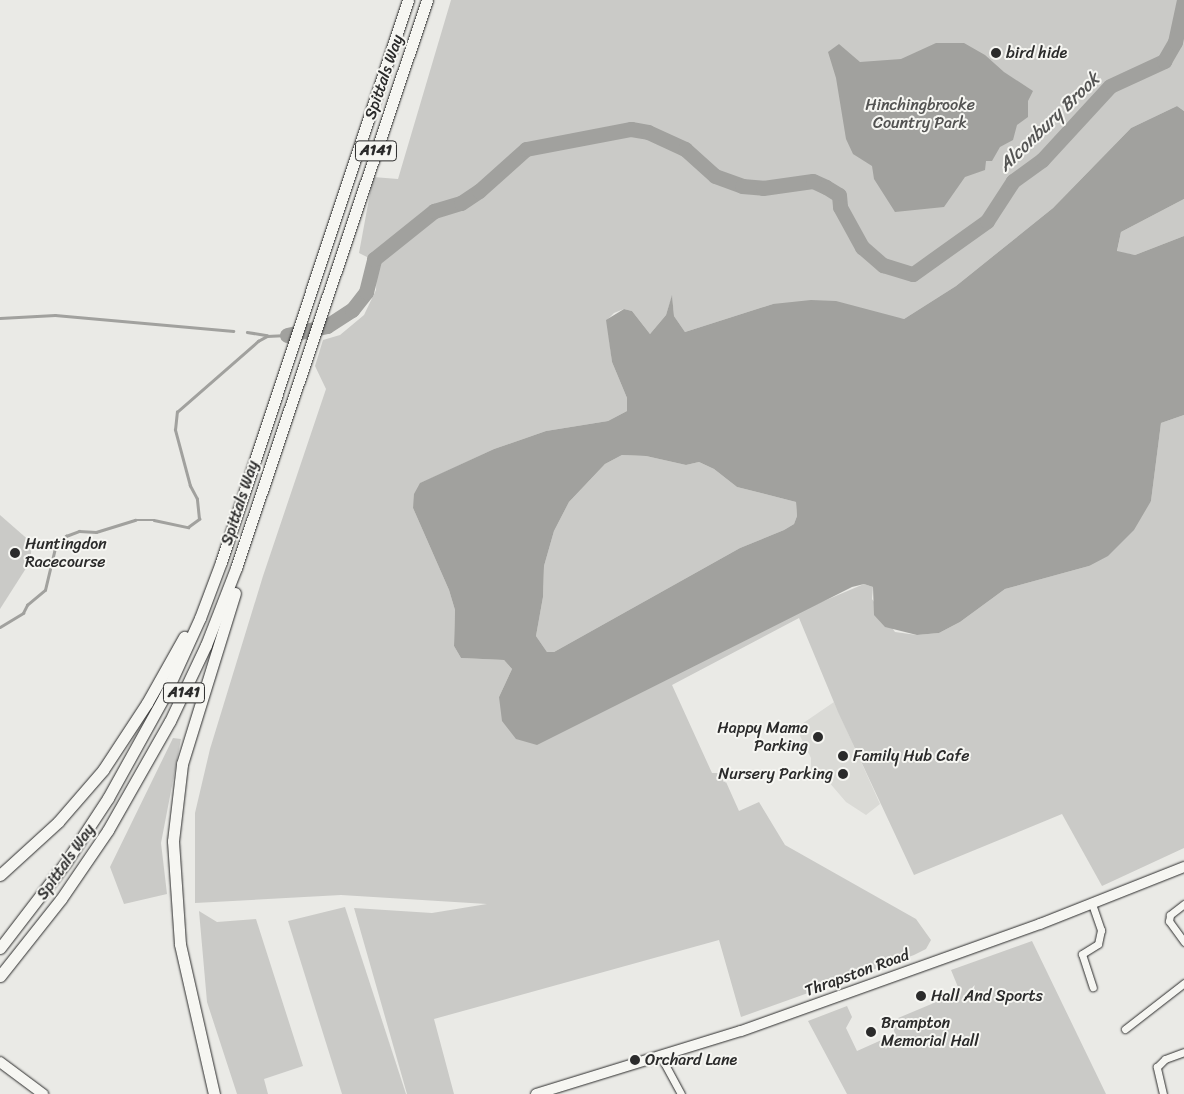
<!DOCTYPE html>
<style>
body{margin:0}
#map{position:relative;width:1184px;height:1094px;overflow:hidden;background:#eaeae6;font-family:Sriracha,sans-serif}
div>[style]{position:absolute}
[style*='--x']{left:calc(var(--x)*1px);top:calc(var(--y)*1px);width:calc(var(--w)*1px);rotate:calc(var(--a)*1deg)}
.built>*{inset:0;background:#dadad6}
.green>*{inset:0;background:#cacac7}
.water>*{inset:0;background:#a1a19e}
.stream>*{height:2.5px;margin:-1.25px;padding:0 1.25px;transform-origin:1.25px;border-radius:1.25px;background:#a1a19e}
.river>*{height:15px;margin:-7.5px;padding:0 7.5px;transform-origin:7.5px;border-radius:7.5px;background:#a1a19e}
.roads{filter:drop-shadow(0 0 1px #2b2b2b) drop-shadow(0 0 1px #2b2b2b)}
.minor>*{height:7px;margin:-3.5px;padding:0 3.5px;transform-origin:3.5px;border-radius:3.5px;background:#f6f6f2}
.secondary>*{height:10px;margin:-5px;padding:0 5px;transform-origin:5px;border-radius:5px;background:#f6f6f2}
.trunk>*{height:11px;margin:-5.5px;padding:0 5.5px;transform-origin:5.5px;border-radius:5.5px;background:#f6f6f2}
.dots>*{width:14px;height:14px;translate:-50% -50%;box-sizing:border-box;border:2px solid #f6f6f2;border-radius:50%}
span{translate:-50% -50%;white-space:nowrap;text-align:center;line-height:1.15;-webkit-text-stroke:4px #f6f6f2;paint-order:stroke}
.shield-label span{padding:1px 4px;background:#f6f6f2;border:1px solid;border-radius:4px;-webkit-text-stroke-width:0}
.shield-label{font-size:15px;color:#2b2b2b;font-weight:700}
.poi-label{font-size:16px;color:#2b2b2b}
.left{translate:0 -50%;text-align:left}
.right{translate:-100% -50%;text-align:right}
.street-label{font-size:16px;color:#2b2b2b}
.park-label{font-size:16px;color:#535352}
.water-label{font-size:18px;color:#545453;font-style:italic}
</style>
<div id="map">
<div class="built">
<div style="clip-path:polygon(834px 702px,880px 804px,866px 815px,846px 802px,822px 774px,811px 774px,811px 758px,796px 728px)"></div>
</div>
<div class="green">
<div style="clip-path:polygon(451px 0,1184px 0,1184px 111px,1177px 106px,1131px 128px,1053px 208px,956px 286px,904px 319px,773px 304px,685px 332px,674px 316px,672px 296px,666px 315px,650px 334px,632px 311px,624px 309px,614px 313px,607px 320px,612px 362px,627px 398px,627px 411px,608px 421px,546px 431px,494px 449px,421px 483px,413px 508px,449px 590px,455px 610px,454px 646px,461px 658px,504px 660px,512px 669px,499px 697px,712px 657px,793px 614px,864px 584px,873px 587px,872px 599px,895px 632px,917px 635px,939px 633px,960px 622px,1005px 589px,1089px 566px,1151px 501px,1161px 423px,1184px 415px,1184px 848px,1102px 886px,1062px 814px,914px 875px,838px 712px,799px 618px,672px 685px,712px 773px,722px 773px,739px 811px,759px 802px,785px 845px,916px 919px,931px 940px,926px 949px,914px 955px,741px 1017px,719px 940px,434px 1019px,454px 1094px,407px 1094px,354px 908px,432px 913px,487px 904px,341px 895px,195px 903px,195px 813px,210px 749px,263px 576px,326px 389px,315px 366px,323px 340px,340px 335px,364px 315px,376px 290px,377px 262px,359px 253px,373px 177px,398px 179px)"></div>
<div style="clip-path:polygon(1184px 199px,1184px 236px,1135px 255px,1117px 252px,1121px 232px)"></div>
<div style="clip-path:polygon(622px 455px,646px 456px,686px 465px,699px 462px,714px 469px,737px 487px,796px 502px,797px 516px,794px 524px,784px 530px,740px 548px,554px 652px,547px 652px,536px 636px,543px 597px,544px 566px,554px 531px,569px 502px,605px 464px)"></div>
<div style="clip-path:polygon(0 515px,32px 543px,30px 562px,0 609px)"></div>
<div style="clip-path:polygon(173px 738px,181px 739px,161px 843px,167px 894px,124px 904px,110px 867px)"></div>
<div style="clip-path:polygon(345px 907px,406px 1094px,342px 1094px,288px 921px)"></div>
<div style="clip-path:polygon(199px 911px,217px 922px,256px 919px,303px 1066px,264px 1079px,268px 1094px,237px 1094px,207px 1002px)"></div>
<div style="clip-path:polygon(1032px 941px,1106px 1094px,847px 1094px,808px 1021px,847px 1006px,852px 1017px,846px 1028px,857px 1051px,895px 1034px,891px 1021px,960px 992px,951px 970px)"></div>
</div>
<div class="water">
<div style="clip-path:polygon(936px 43px,964px 43px,985px 55px,1004px 72px,1033px 91px,1028px 101px,1028px 117px,1017px 125px,1013px 140px,1000px 147px,992px 161px,986px 161px,985px 170px,965px 177px,944px 207px,895px 212px,874px 179px,872px 166px,853px 154px,846px 139px,836px 78px,828px 52px,839px 44px,860px 62px,901px 59px)"></div>
<div style="clip-path:polygon(evenodd,1177px 106px,1184px 111px,1184px 199px,1121px 232px,1117px 251px,1135px 255px,1184px 236px,1184px 415px,1161px 423px,1151px 501px,1134px 530px,1108px 556px,1089px 566px,1005px 589px,960px 622px,939px 633px,917px 635px,885px 627px,874px 615px,873px 587px,864px 584px,852px 587px,537px 745px,516px 739px,502px 721px,499px 697px,512px 669px,504px 660px,461px 658px,454px 646px,455px 610px,449px 590px,413px 508px,414px 494px,420px 483px,494px 449px,546px 431px,608px 421px,627px 411px,627px 398px,612px 362px,606px 320px,624px 309px,632px 311px,650px 334px,666px 315px,672px 295px,674px 316px,685px 332px,773px 304px,811px 300px,836px 301px,904px 319px,956px 286px,1053px 208px,1131px 128px,1177px 106px,622px 455px,646px 456px,686px 465px,699px 462px,714px 469px,737px 487px,796px 502px,797px 516px,794px 524px,784px 530px,740px 548px,554px 652px,547px 652px,536px 636px,543px 597px,544px 566px,554px 531px,569px 502px,605px 464px,622px 455px)"></div>
</div>
<div class="stream">
<div style="--x:0;--y:318;--w:55;--a:-3.1"></div>
<div style="--x:55;--y:315;--w:179;--a:5.1"></div>
<div style="--x:247;--y:332;--w:20;--a:9"></div>
<div style="--x:0;--y:627;--w:27;--a:-31"></div>
<div style="--x:23;--y:613;--w:9;--a:-63"></div>
<div style="--x:27;--y:605;--w:23;--a:-40"></div>
<div style="--x:45;--y:590;--w:47;--a:-76.6"></div>
<div style="--x:56;--y:544;--w:13;--a:-39"></div>
<div style="--x:66;--y:536;--w:14;--a:-21"></div>
<div style="--x:79;--y:531;--w:17;--a:3"></div>
<div style="--x:96;--y:532;--w:41;--a:-17.1"></div>
<div style="--x:135;--y:520;--w:19;--a:0"></div>
<div style="--x:154;--y:520;--w:35;--a:12"></div>
<div style="--x:188;--y:527;--w:14;--a:-36"></div>
<div style="--x:199;--y:519;--w:20;--a:-96"></div>
<div style="--x:197;--y:499;--w:15;--a:-118"></div>
<div style="--x:190;--y:486;--w:58;--a:-105"></div>
<div style="--x:175;--y:430;--w:18;--a:-84"></div>
<div style="--x:177;--y:412;--w:108;--a:-41.2"></div>
<div style="--x:258;--y:341;--w:10;--a:-29"></div>
<div style="--x:267;--y:336;--w:20;--a:-3"></div>
</div>
<div class="river">
<div style="--x:287;--y:335;--w:41;--a:-12.7"></div>
<div style="--x:327;--y:326;--w:30;--a:-33"></div>
<div style="--x:352;--y:310;--w:23;--a:-52"></div>
<div style="--x:366;--y:292;--w:34;--a:-76"></div>
<div style="--x:374;--y:259;--w:77;--a:-38.7"></div>
<div style="--x:434;--y:211;--w:28;--a:-17"></div>
<div style="--x:461;--y:203;--w:22;--a:-34"></div>
<div style="--x:479;--y:191;--w:63;--a:-41.8"></div>
<div style="--x:526;--y:149;--w:107;--a:-10.8"></div>
<div style="--x:631;--y:129;--w:17;--a:10"></div>
<div style="--x:648;--y:132;--w:41;--a:24.7"></div>
<div style="--x:685;--y:149;--w:40;--a:42"></div>
<div style="--x:715;--y:176;--w:29;--a:20"></div>
<div style="--x:742;--y:186;--w:21;--a:5"></div>
<div style="--x:763;--y:188;--w:50;--a:-8"></div>
<div style="--x:813;--y:181;--w:14;--a:25"></div>
<div style="--x:826;--y:187;--w:15;--a:32"></div>
<div style="--x:839;--y:195;--w:12;--a:85"></div>
<div style="--x:840;--y:207;--w:46;--a:61.2"></div>
<div style="--x:862;--y:247;--w:28;--a:41"></div>
<div style="--x:883;--y:265;--w:31;--a:17"></div>
<div style="--x:913;--y:274;--w:91;--a:-35.6"></div>
<div style="--x:987;--y:221;--w:48;--a:-57"></div>
<div style="--x:1013;--y:181;--w:36;--a:-36"></div>
<div style="--x:1042;--y:160;--w:100;--a:-47.4"></div>
<div style="--x:1110;--y:86;--w:60;--a:-24.8"></div>
<div style="--x:1164;--y:61;--w:22;--a:-60"></div>
<div style="--x:1175;--y:42;--w:43;--a:-77.9"></div>
</div>
<div class="roads">
<div class="minor">
<div style="--x:1092;--y:904;--w:28;--a:71"></div>
<div style="--x:1101;--y:930;--w:14;--a:102"></div>
<div style="--x:1098;--y:944;--w:19;--a:148"></div>
<div style="--x:1082;--y:954;--w:35;--a:72"></div>
<div style="--x:1184;--y:904;--w:18;--a:142"></div>
<div style="--x:1170;--y:915;--w:6;--a:99"></div>
<div style="--x:1169;--y:921;--w:26;--a:54"></div>
<div style="--x:1125;--y:1029;--w:75;--a:-37.9"></div>
<div style="--x:661;--y:1057;--w:42;--a:61.6"></div>
<div style="--x:1163;--y:1094;--w:28;--a:-103"></div>
<div style="--x:1157;--y:1067;--w:11;--a:-45"></div>
<div style="--x:1165;--y:1059;--w:20;--a:-20"></div>
</div>
<div class="secondary">
<div style="--x:0;--y:1062;--w:54;--a:36.7"></div>
<div style="--x:536;--y:1094;--w:214;--a:-17.1"></div>
<div style="--x:741;--y:1031;--w:318;--a:-19.7"></div>
<div style="--x:1040;--y:924;--w:155;--a:-21.6"></div>
</div>
<div class="trunk">
<div style="--x:0;--y:875;--w:79;--a:-42.4"></div>
<div style="--x:58;--y:822;--w:69;--a:-49.1"></div>
<div style="--x:103;--y:770;--w:80;--a:-56.7"></div>
<div style="--x:147;--y:703;--w:76;--a:-60.7"></div>
<div style="--x:0;--y:948;--w:108;--a:-52.5"></div>
<div style="--x:66;--y:862;--w:77;--a:-56.7"></div>
<div style="--x:108;--y:798;--w:115;--a:-61"></div>
<div style="--x:164;--y:697;--w:87;--a:-65.5"></div>
<div style="--x:200;--y:618;--w:60;--a:-69.4"></div>
<div style="--x:221;--y:562;--w:592;--a:-71.6"></div>
<div style="--x:0;--y:976;--w:98;--a:-51.6"></div>
<div style="--x:61;--y:899;--w:83;--a:-55.7"></div>
<div style="--x:108;--y:830;--w:125;--a:-60.4"></div>
<div style="--x:170;--y:721;--w:84;--a:-64.7"></div>
<div style="--x:206;--y:645;--w:83;--a:-68.7"></div>
<div style="--x:236;--y:568;--w:599;--a:-71.41"></div>
<div style="--x:214;--y:1094;--w:154;--a:-102.8"></div>
<div style="--x:180;--y:944;--w:103;--a:-93.9"></div>
<div style="--x:173;--y:841;--w:78;--a:-83.3"></div>
<div style="--x:182;--y:764;--w:179;--a:-72.8"></div>
</div>
</div>
<div class="dots">
<div style="left:996px;top:53px;background:#2b2b2b"></div>
<div style="left:15px;top:553px;background:#2b2b2b"></div>
<div style="left:818px;top:737px;background:#2b2b2b"></div>
<div style="left:843px;top:756px;background:#2b2b2b"></div>
<div style="left:843px;top:774px;background:#2b2b2b"></div>
<div style="left:921px;top:996px;background:#2b2b2b"></div>
<div style="left:871px;top:1032px;background:#2b2b2b"></div>
<div style="left:635px;top:1060px;background:#2b2b2b"></div>
</div>
<div class="shield-label">
<span style="left:376px;top:151px">A141</span>
<span style="left:184px;top:693px">A141</span>
</div>
<div class="poi-label">
<span class="left" style="left:1006px;top:53px">bird hide</span>
<span class="left" style="left:25px;top:553px">Huntingdon<br>Racecourse</span>
<span class="right" style="left:808px;top:737px">Happy Mama<br>Parking</span>
<span class="left" style="left:853px;top:756px">Family Hub Cafe</span>
<span class="right" style="left:833px;top:774px">Nursery Parking</span>
<span class="left" style="left:931px;top:996px">Hall And Sports</span>
<span class="left" style="left:881px;top:1032px">Brampton<br>Memorial Hall</span>
<span class="left" style="left:645px;top:1060px">Orchard Lane</span>
</div>
<div class="street-label">
<span style="left:384px;top:77px;rotate:-71deg">Spittals Way</span>
<span style="left:240px;top:503px;rotate:-72deg">Spittals Way</span>
<span style="left:66px;top:862px;rotate:-55deg">Spittals Way</span>
<span style="left:857px;top:973px;rotate:-20deg">Thrapston Road</span>
</div>
<div class="park-label">
<span style="left:920px;top:114px">Hinchingbrooke<br>Country Park</span>
</div>
<div class="water-label">
<span style="left:1049px;top:122px;rotate:-44deg">Alconbury Brook</span>
</div>
</div>
